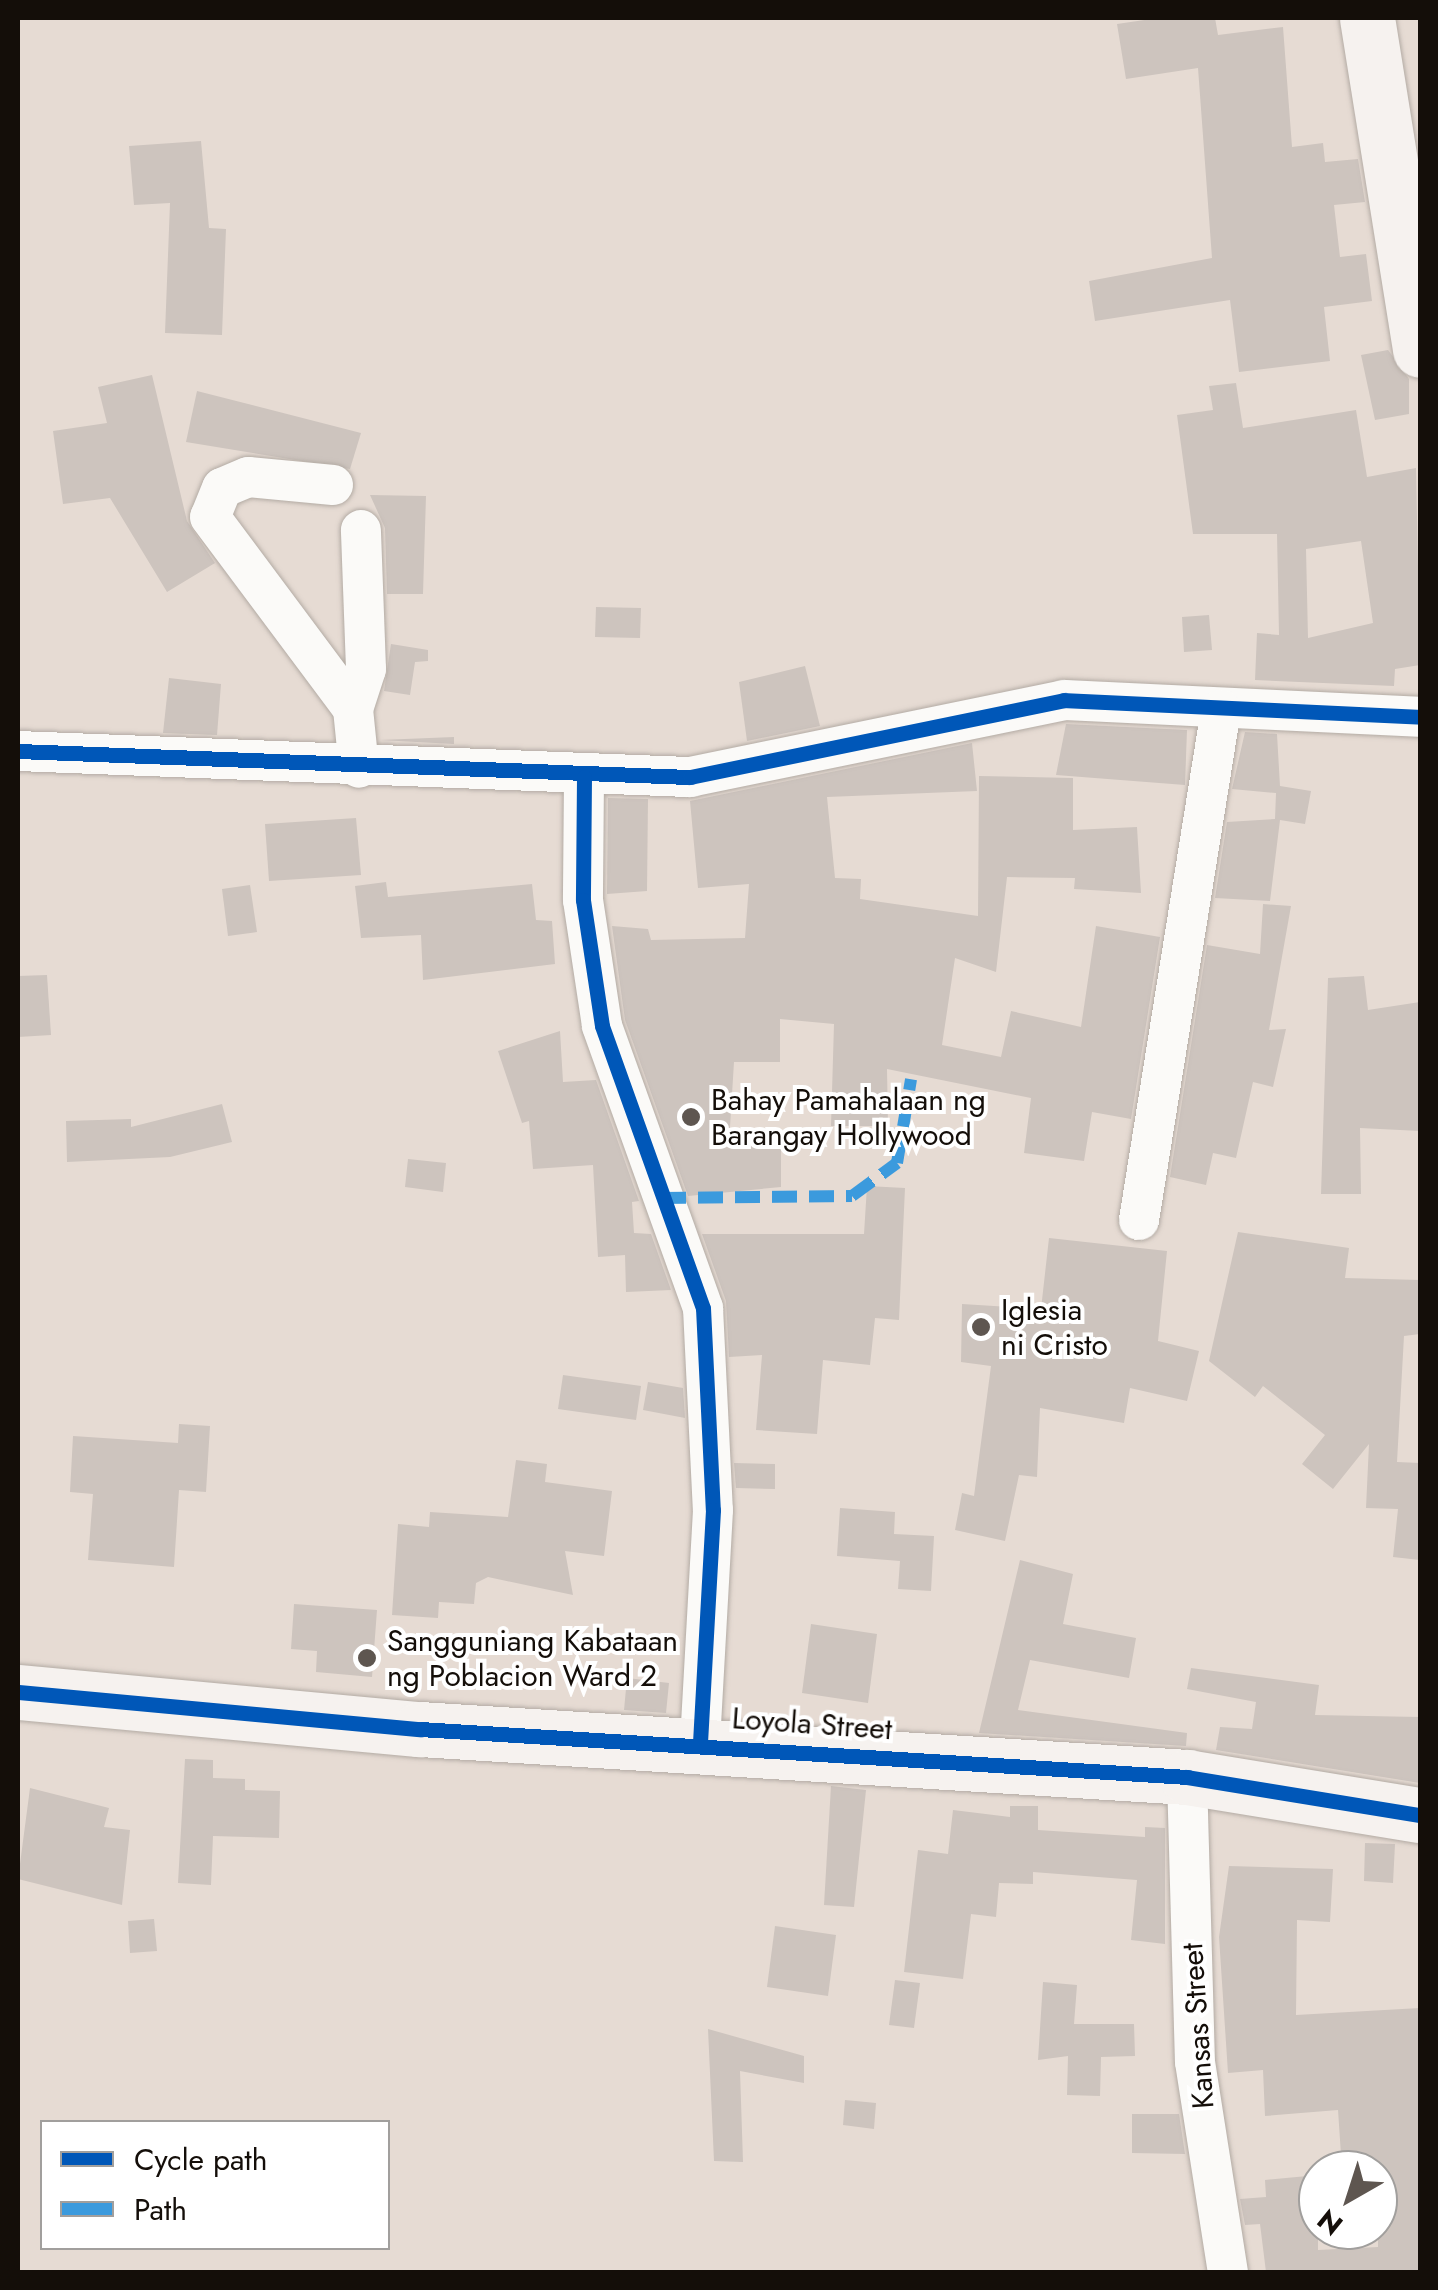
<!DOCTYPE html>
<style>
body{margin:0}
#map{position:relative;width:1438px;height:2290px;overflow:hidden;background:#e6dbd3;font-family:Jost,sans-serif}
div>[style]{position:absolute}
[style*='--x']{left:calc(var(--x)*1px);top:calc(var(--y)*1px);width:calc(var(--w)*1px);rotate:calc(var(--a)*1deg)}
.building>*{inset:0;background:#cdc4be}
.roads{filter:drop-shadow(0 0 2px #b3aba4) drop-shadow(0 0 2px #b3aba4)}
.street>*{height:40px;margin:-20px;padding:0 20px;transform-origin:20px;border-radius:20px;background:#fbfaf8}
.secondary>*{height:55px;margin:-27.5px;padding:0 27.5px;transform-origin:27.5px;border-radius:27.5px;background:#f6f2ef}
.quiet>*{height:12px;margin-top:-6px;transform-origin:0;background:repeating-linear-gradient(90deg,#3b9add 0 25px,transparent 0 37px)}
.cycleway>*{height:15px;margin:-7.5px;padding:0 7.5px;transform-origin:7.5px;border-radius:7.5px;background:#0057b8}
.dots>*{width:28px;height:28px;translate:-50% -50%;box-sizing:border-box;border:5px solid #fff;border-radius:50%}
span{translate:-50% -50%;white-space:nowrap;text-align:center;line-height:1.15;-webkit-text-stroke:8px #fff;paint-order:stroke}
.poi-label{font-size:30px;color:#140e09}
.left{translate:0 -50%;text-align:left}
.street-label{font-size:30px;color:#140e09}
.frame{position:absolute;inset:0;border:20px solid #140e09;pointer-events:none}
.legend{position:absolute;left:40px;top:2120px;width:350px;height:130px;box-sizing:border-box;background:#fff;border:2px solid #a19f9d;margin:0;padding:12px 18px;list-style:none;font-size:30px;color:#140e09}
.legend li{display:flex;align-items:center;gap:20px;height:50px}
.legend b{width:50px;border:2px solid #a19f9d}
.north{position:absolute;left:1298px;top:2150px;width:100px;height:100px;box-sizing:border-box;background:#fff;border:2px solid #a19f9d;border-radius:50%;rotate:219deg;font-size:28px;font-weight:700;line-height:40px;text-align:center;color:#140e09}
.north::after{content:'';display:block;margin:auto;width:35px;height:45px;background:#5e5650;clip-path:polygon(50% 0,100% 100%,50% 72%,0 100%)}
</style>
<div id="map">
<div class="building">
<div style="clip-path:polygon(1158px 18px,1215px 18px,1218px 35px,1283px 27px,1292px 147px,1323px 143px,1325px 162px,1358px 159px,1365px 202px,1334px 205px,1340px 257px,1366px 254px,1372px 301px,1324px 307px,1330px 361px,1239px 372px,1230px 300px,1095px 321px,1089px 281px,1212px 258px,1198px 68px,1126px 79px,1117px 24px)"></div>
<div style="clip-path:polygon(201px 141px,209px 228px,226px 229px,222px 335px,165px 333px,170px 203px,134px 205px,129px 146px)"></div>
<div style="clip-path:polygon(1388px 350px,1409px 379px,1409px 414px,1375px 420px,1361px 355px)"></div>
<div style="clip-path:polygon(152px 375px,187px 521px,215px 563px,167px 592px,110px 498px,63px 504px,53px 431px,107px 423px,98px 387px)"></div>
<div style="clip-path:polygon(evenodd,1236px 383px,1243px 428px,1356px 410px,1367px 477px,1416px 468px,1420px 665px,1395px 669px,1394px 686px,1255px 680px,1257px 633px,1279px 635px,1277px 534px,1193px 534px,1177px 415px,1213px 410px,1209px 386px,1236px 383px,1361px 541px,1373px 623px,1308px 638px,1306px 549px,1361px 541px)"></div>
<div style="clip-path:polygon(197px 391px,361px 433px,350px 469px,186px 442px)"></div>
<div style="clip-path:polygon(370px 495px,426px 496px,423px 594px,387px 594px,385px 528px)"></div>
<div style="clip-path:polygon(596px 607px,641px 608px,640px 638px,595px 637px)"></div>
<div style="clip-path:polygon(1209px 615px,1212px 650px,1184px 652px,1182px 617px)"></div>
<div style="clip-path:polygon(391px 644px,428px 650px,428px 661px,415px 662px,410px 695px,384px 691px)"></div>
<div style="clip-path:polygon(805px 666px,820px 726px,747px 741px,739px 682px)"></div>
<div style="clip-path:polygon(169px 678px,221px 684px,217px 735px,163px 733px)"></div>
<div style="clip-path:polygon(1066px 724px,1187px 730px,1185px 785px,1056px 775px)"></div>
<div style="clip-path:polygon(1245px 732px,1277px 734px,1280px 786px,1311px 791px,1305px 824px,1280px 820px,1270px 901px,1215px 898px,1227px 822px,1275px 819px,1276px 793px,1232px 789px)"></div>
<div style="clip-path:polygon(454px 737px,454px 744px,380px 740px)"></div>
<div style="clip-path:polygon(972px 743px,977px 791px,827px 797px,835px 878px,861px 879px,860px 899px,978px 916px,979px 776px,1073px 778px,1073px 830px,1137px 827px,1141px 893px,1074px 889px,1075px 878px,1007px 877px,996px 972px,955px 958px,942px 1045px,1001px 1057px,1011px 1011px,1081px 1027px,1096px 926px,1160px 937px,1131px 1119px,1092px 1112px,1084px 1161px,1024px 1153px,1031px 1098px,887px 1069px,888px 1126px,831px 1126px,834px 1024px,780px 1019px,780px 1062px,734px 1062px,729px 1143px,781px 1141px,781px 1187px,688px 1196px,625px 1020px,612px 926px,648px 929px,651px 940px,745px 938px,749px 884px,698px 888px,690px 801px)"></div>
<div style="clip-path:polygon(608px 798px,648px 799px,647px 891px,607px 894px)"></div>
<div style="clip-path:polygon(356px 818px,361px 875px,269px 881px,265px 824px)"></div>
<div style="clip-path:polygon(386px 882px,388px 897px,532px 884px,536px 920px,552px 921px,555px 964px,423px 980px,421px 935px,361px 938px,355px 886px)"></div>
<div style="clip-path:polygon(250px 885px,257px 932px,228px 936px,222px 889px)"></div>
<div style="clip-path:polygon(1263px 904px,1291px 906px,1269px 1030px,1286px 1029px,1273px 1087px,1253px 1082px,1236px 1158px,1213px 1153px,1206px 1185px,1170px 1177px,1207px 945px,1260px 954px)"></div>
<div style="clip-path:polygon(47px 975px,51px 1035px,18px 1037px,18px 976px)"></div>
<div style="clip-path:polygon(1364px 976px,1368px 1010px,1420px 1002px,1420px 1131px,1360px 1128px,1361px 1194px,1321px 1194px,1328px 978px)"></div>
<div style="clip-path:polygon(560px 1031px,563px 1082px,596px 1080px,639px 1201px,632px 1202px,634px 1233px,651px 1234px,671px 1290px,626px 1292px,625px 1255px,598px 1257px,593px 1165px,533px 1169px,529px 1121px,522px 1123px,498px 1051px)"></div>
<div style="clip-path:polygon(222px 1104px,232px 1142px,170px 1157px,67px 1162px,66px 1121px,131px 1119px,131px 1127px)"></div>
<div style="clip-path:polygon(408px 1159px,446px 1163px,443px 1192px,405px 1187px)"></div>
<div style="clip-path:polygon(867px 1186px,905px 1188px,899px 1320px,875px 1318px,870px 1365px,823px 1360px,817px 1434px,756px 1430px,762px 1355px,729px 1357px,726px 1301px,702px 1234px,864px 1234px)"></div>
<div style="clip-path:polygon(1238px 1232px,1349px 1248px,1345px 1278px,1420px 1280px,1420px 1334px,1404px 1336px,1397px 1462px,1420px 1463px,1420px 1560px,1393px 1557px,1398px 1509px,1366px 1508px,1369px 1444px,1333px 1489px,1302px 1464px,1325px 1435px,1263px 1386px,1255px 1397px,1209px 1361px)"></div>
<div style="clip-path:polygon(1049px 1238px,1167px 1251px,1158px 1341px,1199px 1351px,1187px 1401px,1130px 1388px,1124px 1423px,1040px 1408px,1037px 1477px,1019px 1475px,1005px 1541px,955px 1530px,962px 1493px,974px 1496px,991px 1366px,961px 1362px,962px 1304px,1041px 1309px)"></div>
<div style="clip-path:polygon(563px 1375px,641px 1386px,636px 1420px,558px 1409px)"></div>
<div style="clip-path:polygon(648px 1382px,683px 1388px,685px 1418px,643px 1410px)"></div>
<div style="clip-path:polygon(179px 1424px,210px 1426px,206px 1492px,179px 1490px,174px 1567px,88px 1560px,93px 1494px,70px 1492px,73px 1436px,178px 1443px)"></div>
<div style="clip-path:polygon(516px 1460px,547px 1464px,545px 1482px,612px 1491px,604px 1556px,565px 1551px,573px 1595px,488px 1577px,476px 1583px,474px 1604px,439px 1602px,438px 1618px,392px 1615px,398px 1524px,429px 1527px,430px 1512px,508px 1517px)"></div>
<div style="clip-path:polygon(734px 1463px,775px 1464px,775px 1489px,736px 1488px)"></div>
<div style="clip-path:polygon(840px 1508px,895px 1512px,894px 1534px,934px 1536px,931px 1591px,898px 1589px,900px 1561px,837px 1556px)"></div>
<div style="clip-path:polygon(1020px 1560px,1073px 1574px,1063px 1624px,1136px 1638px,1129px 1678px,1030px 1660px,1018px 1710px,1187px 1733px,1186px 1746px,979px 1733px)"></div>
<div style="clip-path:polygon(294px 1604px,377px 1610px,372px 1677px,316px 1672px,317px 1651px,291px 1649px)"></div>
<div style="clip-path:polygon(811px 1624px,877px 1634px,868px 1703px,802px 1693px)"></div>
<div style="clip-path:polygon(1191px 1668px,1319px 1685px,1315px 1715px,1420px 1717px,1420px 1783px,1216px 1750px,1220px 1727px,1252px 1729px,1256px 1702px,1187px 1689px)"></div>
<div style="clip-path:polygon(627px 1678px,669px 1683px,666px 1713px,624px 1710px)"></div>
<div style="clip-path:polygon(185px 1759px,213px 1760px,213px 1778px,245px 1779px,245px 1790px,280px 1791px,279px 1838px,213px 1836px,211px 1885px,178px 1883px)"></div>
<div style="clip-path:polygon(831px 1786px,866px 1790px,854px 1907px,824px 1905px)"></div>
<div style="clip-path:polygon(30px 1788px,109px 1808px,104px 1827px,130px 1830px,122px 1905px,18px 1879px)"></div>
<div style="clip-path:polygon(1010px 1806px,1038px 1806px,1038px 1830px,1145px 1837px,1145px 1827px,1165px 1828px,1165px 1944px,1131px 1940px,1137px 1880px,1033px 1872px,1033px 1884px,999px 1883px,996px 1917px,971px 1914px,963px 1979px,904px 1972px,918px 1850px,948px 1854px,953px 1810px,1010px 1817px)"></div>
<div style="clip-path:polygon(1365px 1843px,1395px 1844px,1393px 1883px,1364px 1881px)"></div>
<div style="clip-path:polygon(1229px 1866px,1333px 1869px,1330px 1922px,1297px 1920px,1296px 2015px,1420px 2008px,1420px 2272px,1266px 2272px,1260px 2224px,1245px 2225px,1240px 2199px,1266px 2197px,1265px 2180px,1318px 2175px,1318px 2250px,1378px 2247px,1378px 2170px,1342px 2170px,1338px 2110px,1265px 2116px,1263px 2070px,1228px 2073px,1219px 1937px)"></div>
<div style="clip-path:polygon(154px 1919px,157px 1951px,130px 1953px,128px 1921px)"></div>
<div style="clip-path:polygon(775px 1926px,836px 1935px,828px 1996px,767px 1987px)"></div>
<div style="clip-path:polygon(895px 1980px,920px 1983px,914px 2028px,889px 2025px)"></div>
<div style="clip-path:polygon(1043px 1982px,1077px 1985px,1074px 2024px,1134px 2024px,1135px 2056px,1101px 2057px,1100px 2096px,1067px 2095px,1068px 2056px,1038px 2060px)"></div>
<div style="clip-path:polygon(708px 2029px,804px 2056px,804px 2083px,740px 2071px,743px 2162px,714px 2161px)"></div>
<div style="clip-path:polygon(845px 2100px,876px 2103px,874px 2129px,843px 2125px)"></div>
<div style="clip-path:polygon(1132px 2114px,1179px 2114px,1185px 2154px,1132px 2153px)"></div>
</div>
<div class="roads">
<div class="street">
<div style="--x:333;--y:485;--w:85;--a:-174.6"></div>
<div style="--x:248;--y:477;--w:28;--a:157"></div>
<div style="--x:222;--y:488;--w:31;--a:112"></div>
<div style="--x:210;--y:517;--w:239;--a:53.3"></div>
<div style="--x:353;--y:709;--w:59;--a:84.2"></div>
<div style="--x:353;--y:709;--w:42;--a:-72"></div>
<div style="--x:366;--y:669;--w:139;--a:-92.1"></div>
<div style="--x:18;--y:751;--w:673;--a:2.22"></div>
<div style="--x:690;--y:777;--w:382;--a:-11.6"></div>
<div style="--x:1064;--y:700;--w:356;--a:2.7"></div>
<div style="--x:584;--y:777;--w:123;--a:90.5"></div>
<div style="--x:583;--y:900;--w:127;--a:81.4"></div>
<div style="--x:602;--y:1026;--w:300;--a:70.3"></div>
<div style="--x:703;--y:1308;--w:202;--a:87.2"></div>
<div style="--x:713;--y:1510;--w:234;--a:93.2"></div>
<div style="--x:1139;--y:1220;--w:517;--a:-80.87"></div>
<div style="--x:1187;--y:1777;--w:285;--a:88.4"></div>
<div style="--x:1195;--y:2062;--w:213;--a:81.1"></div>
</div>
<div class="secondary">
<div style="--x:1367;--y:18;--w:336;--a:80.9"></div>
<div style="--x:18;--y:1692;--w:404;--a:5.3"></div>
<div style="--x:420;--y:1729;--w:769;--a:3.58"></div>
<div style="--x:1187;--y:1777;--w:236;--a:9.3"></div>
</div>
</div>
<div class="quiet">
<div style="--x:661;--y:1198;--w:191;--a:-0.6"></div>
<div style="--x:852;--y:1196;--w:56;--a:-36.3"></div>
<div style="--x:897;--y:1163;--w:85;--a:-80.5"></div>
</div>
<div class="cycleway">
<div style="--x:18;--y:751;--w:673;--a:2.22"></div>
<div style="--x:690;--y:777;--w:382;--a:-11.6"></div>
<div style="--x:1064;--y:700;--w:356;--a:2.7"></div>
<div style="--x:584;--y:777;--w:123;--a:90.5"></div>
<div style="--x:583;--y:900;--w:127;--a:81.4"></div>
<div style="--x:602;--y:1026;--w:300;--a:70.3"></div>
<div style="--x:703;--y:1308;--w:202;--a:87.2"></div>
<div style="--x:713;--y:1510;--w:234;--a:93.2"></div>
<div style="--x:18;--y:1692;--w:404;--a:5.3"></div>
<div style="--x:420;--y:1729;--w:769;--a:3.58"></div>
<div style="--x:1187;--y:1777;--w:236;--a:9.3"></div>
</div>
<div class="dots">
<div style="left:691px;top:1117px;background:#5e5650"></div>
<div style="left:981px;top:1327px;background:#5e5650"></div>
<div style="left:367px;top:1658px;background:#5e5650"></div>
</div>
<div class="poi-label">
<span class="left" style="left:711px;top:1117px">Bahay Pamahalaan ng<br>Barangay Hollywood</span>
<span class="left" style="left:1001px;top:1327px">Iglesia<br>ni Cristo</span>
<span class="left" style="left:387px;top:1658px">Sangguniang Kabataan<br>ng Poblacion Ward 2</span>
</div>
<div class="street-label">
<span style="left:812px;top:1724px;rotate:4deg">Loyola Street</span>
<span style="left:1198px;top:2026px;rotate:-94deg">Kansas Street</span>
</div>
<div class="frame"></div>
<ul class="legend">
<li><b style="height:12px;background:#0057b8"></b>Cycle path</li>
<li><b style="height:12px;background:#3b9add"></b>Path</li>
</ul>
<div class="north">N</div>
</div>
